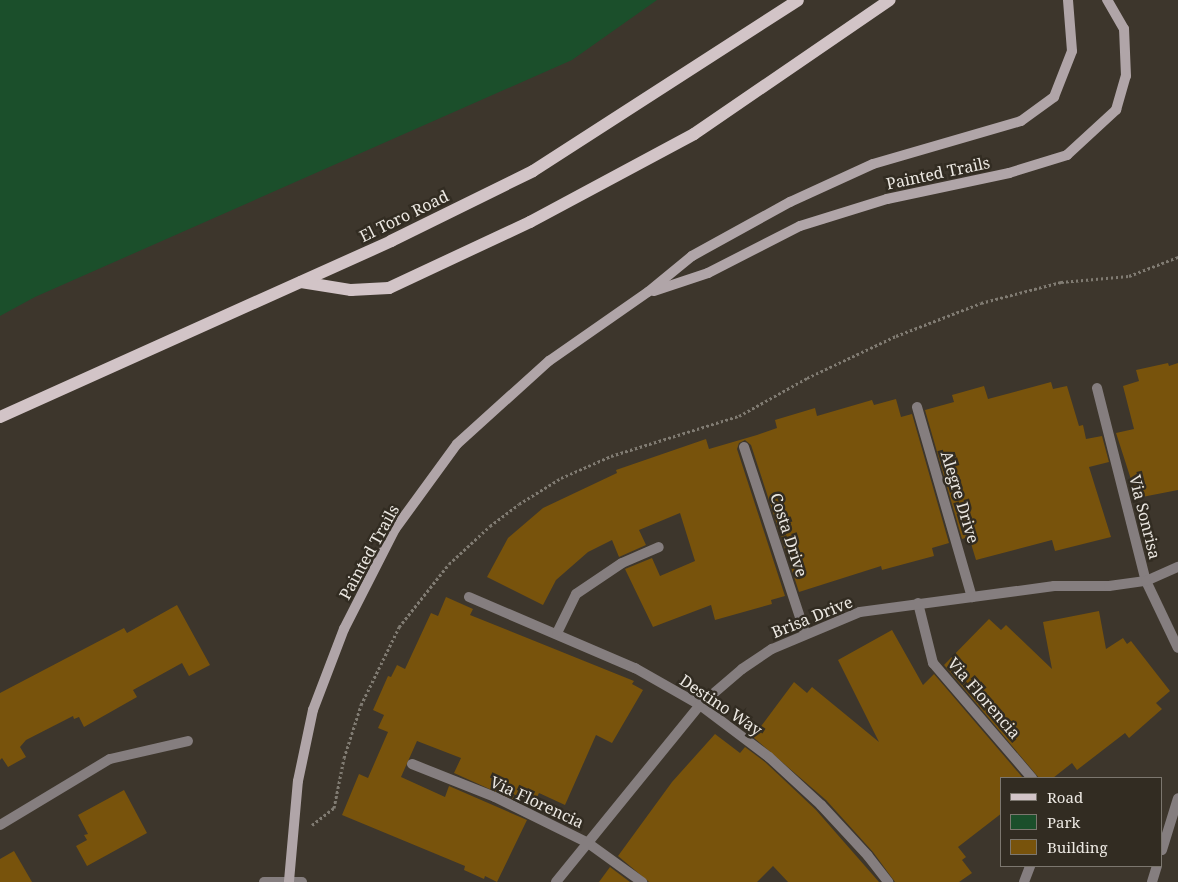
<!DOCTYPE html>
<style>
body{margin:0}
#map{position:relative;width:1178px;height:882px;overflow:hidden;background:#3d362c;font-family:"Noto Serif",serif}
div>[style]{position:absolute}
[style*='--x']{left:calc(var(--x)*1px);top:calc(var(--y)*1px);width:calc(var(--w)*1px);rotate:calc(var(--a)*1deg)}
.green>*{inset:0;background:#1b4f2b}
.building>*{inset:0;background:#78530c}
.path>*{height:3px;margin-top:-1.5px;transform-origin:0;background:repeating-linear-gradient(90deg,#807b72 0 2.5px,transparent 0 5px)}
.street>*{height:10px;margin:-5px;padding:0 5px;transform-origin:5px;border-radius:5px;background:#857e7f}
.secondary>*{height:10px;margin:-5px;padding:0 5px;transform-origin:5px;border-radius:5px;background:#b0a5a8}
.primary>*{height:12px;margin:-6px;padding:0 6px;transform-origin:6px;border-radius:6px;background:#d2c4c7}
span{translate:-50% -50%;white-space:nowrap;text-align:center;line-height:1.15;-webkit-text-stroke:5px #322c22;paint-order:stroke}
.street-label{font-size:16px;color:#ece8e2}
.legend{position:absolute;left:1000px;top:777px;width:162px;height:90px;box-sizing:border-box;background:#322c22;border:1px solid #7c776f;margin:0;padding:6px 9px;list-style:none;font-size:15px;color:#ece8e2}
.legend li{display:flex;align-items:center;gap:10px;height:25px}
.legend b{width:25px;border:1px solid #7c776f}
</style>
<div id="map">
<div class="green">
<div style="clip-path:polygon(0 0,657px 0,572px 60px,35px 297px,0 316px)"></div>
</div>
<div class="building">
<div style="clip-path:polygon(1168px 363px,1169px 366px,1178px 363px,1178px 490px,1137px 498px,1116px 433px,1134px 429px,1123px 386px,1139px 381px,1136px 370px)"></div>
<div style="clip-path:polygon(1051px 382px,1053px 389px,1067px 386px,1079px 426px,1083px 425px,1086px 439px,1102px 436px,1109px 462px,1089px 467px,1111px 537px,1055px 551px,1052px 540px,976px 560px,969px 537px,962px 539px,925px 410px,954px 402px,952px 395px,984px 386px,988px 399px)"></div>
<div style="clip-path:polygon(896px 399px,901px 417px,912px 414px,949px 543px,932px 548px,934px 556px,882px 570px,881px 566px,799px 592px,751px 445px,745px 440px,739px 443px,737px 449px,785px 596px,771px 600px,772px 604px,715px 620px,711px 605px,653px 627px,625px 569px,652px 558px,660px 576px,695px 561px,680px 513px,639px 530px,646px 545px,619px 557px,612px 540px,588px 552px,556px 580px,543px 605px,487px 577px,508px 538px,543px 508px,617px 473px,616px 470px,706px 439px,709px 449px,757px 435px,777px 428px,775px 420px,815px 408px,817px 416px,872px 400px,874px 405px)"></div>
<div style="clip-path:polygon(446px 597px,473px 609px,470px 615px,634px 681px,632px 684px,643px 690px,612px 743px,596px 735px,565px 805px,539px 793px,532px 808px,454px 773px,461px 758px,417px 741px,401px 777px,445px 797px,449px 786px,527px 820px,497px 882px,485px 876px,484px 879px,464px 870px,465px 866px,342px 815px,359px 774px,368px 778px,388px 732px,378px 728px,384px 715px,373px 710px,388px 676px,391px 677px,397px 665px,405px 669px,431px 613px,438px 616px)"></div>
<div style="clip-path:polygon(177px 605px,210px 665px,189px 676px,182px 663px,133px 690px,137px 697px,84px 727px,79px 717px,74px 719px,73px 716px,26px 740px,20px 747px,26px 757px,8px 767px,2px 758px,0 760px,0 693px,124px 628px,127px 633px)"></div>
<div style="clip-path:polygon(1099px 611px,1106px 649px,1123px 638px,1127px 644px,1131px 641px,1170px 691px,1156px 703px,1162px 709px,1129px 738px,1125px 733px,1077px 770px,1072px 763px,1053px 778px,1039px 778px,944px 665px,989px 619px,1001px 630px,1006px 625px,1052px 669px,1043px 622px)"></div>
<div style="clip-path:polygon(892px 630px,923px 685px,934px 674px,1023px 778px,1002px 778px,1002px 813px,958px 847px,966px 857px,962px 860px,972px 873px,959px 882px,895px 882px,873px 852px,826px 800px,753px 737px,794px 682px,807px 693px,812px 687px,879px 742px,838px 660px)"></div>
<div style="clip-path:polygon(715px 734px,740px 753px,745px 747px,765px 762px,816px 810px,879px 882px,788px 882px,773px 866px,757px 882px,649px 882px,618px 856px,672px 782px)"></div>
<div style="clip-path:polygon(124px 790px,147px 833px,87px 866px,76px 846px,87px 840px,84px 835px,88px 834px,78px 815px)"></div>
<div style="clip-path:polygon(14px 851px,32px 882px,0 882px,0 859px)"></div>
<div style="clip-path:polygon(610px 867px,630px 882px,599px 882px)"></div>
</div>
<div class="path">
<div style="--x:312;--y:825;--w:28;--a:-38"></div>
<div style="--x:334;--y:808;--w:51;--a:-78.7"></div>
<div style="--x:344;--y:758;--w:56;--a:-72.2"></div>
<div style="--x:361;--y:705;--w:87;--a:-64"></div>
<div style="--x:399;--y:627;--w:80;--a:-51.6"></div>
<div style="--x:449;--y:564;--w:56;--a:-42.8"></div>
<div style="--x:490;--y:526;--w:36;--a:-37"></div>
<div style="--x:519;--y:504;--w:49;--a:-31.8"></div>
<div style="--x:561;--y:478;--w:55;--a:-23.7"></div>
<div style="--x:611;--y:456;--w:134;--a:-17.4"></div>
<div style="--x:739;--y:416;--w:78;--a:-29.2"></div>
<div style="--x:807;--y:378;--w:98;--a:-25.3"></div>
<div style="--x:896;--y:336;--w:91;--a:-21.2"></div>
<div style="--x:981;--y:303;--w:83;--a:-14.7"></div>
<div style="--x:1061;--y:282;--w:68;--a:-5"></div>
<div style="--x:1129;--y:276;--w:53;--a:-21.2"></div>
</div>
<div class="street">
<div style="--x:1097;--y:388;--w:199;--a:75.8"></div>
<div style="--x:1146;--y:581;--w:74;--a:64.5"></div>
<div style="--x:917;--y:407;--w:198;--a:73.9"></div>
<div style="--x:744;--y:447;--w:196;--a:71.8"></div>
<div style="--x:469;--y:597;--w:181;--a:23.2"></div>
<div style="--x:635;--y:668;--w:75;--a:29.6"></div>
<div style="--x:700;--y:705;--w:86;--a:37"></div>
<div style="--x:769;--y:757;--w:71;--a:42.7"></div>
<div style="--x:821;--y:805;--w:69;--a:47.3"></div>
<div style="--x:868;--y:856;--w:33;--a:52"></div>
<div style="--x:918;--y:603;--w:62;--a:76"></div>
<div style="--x:933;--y:663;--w:152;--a:49.3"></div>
<div style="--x:557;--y:633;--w:43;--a:-64"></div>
<div style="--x:576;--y:594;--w:55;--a:-34"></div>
<div style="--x:622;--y:563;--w:40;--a:-23.4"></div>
<div style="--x:412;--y:764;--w:89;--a:21.7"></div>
<div style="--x:495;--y:797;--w:104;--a:26.3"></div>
<div style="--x:588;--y:843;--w:67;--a:35.8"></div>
<div style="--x:0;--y:825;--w:128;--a:-31"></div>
<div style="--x:110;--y:759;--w:80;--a:-13"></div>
<div style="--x:1162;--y:850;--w:54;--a:-72.9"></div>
<div style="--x:264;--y:882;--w:38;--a:0"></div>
<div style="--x:556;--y:882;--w:228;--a:-50.9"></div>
<div style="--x:700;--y:705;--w:55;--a:-40.6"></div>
<div style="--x:742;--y:669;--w:36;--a:-34"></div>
<div style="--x:772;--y:649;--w:95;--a:-22.8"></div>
<div style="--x:860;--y:612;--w:196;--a:-7.6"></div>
<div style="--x:1054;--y:586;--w:55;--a:0"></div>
<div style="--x:1109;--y:586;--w:37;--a:-8"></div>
<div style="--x:1146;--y:581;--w:35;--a:-24"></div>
<div style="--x:1024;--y:882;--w:17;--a:-69"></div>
<div style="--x:1152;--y:882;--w:17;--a:-73"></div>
</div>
<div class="secondary">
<div style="--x:654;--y:291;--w:57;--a:-18.4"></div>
<div style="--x:708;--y:273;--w:103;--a:-27.1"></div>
<div style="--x:800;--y:226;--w:91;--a:-17.2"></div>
<div style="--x:887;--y:199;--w:125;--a:-12"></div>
<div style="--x:1009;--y:173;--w:61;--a:-17.2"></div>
<div style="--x:1067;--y:155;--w:67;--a:-42.6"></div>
<div style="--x:1116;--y:110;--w:35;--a:-74"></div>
<div style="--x:1126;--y:76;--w:47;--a:-92.4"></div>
<div style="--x:1124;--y:29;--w:34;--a:-120"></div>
<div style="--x:289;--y:881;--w:100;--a:-84.9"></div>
<div style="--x:298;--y:781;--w:73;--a:-78.1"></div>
<div style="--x:313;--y:710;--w:87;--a:-69.1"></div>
<div style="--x:344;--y:629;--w:112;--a:-63"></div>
<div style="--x:395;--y:529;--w:105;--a:-53.9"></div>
<div style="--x:457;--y:444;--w:124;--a:-42.1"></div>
<div style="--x:549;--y:361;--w:121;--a:-34.9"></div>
<div style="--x:648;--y:292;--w:57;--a:-39.3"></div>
<div style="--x:692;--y:256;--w:112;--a:-28.9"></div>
<div style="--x:790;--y:202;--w:91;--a:-24.6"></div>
<div style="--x:873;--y:164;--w:154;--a:-16.2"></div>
<div style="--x:1021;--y:121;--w:41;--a:-36"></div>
<div style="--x:1054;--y:97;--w:49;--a:-68.6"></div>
<div style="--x:1072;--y:51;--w:51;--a:-94.5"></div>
</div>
<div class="primary">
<div style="--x:301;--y:282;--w:51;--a:9.1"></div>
<div style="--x:351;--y:290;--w:38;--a:-3"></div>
<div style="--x:389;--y:288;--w:156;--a:-25.1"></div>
<div style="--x:530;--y:222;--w:186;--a:-28.2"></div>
<div style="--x:694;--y:134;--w:237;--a:-34.4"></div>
<div style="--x:0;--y:417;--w:429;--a:-24.2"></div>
<div style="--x:391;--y:241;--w:158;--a:-26.2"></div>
<div style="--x:533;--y:171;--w:315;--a:-32.8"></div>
</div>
<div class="street-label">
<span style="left:938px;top:173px;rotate:-12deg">Painted Trails</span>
<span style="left:404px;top:216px;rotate:-26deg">El Toro Road</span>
<span style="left:960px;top:497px;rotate:73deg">Alegre Drive</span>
<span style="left:1145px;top:517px;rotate:76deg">Via Sonrisa</span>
<span style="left:789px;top:535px;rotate:72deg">Costa Drive</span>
<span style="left:369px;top:552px;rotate:-61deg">Painted Trails</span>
<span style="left:812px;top:617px;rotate:-22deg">Brisa Drive</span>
<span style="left:984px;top:698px;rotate:49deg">Via Florencia</span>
<span style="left:721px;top:705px;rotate:34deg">Destino Way</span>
<span style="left:537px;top:802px;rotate:25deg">Via Florencia</span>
</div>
<ul class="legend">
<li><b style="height:6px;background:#d2c4c7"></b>Road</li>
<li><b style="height:14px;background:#1b4f2b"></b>Park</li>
<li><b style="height:14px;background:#78530c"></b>Building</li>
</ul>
</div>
